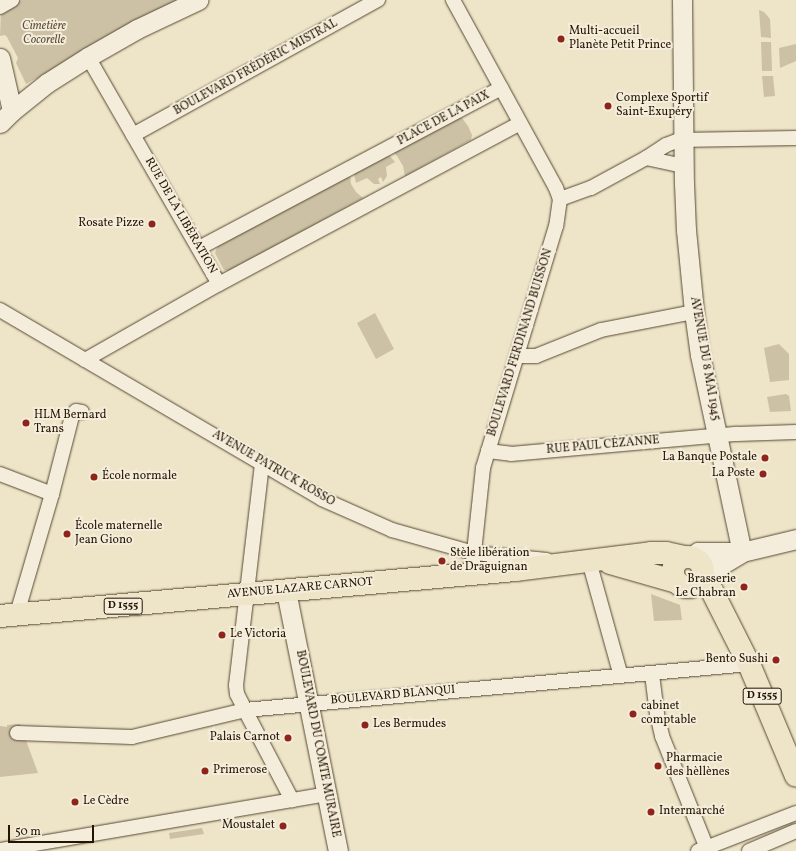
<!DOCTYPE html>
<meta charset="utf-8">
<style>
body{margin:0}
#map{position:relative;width:796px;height:851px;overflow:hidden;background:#eee4c7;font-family:Vollkorn,serif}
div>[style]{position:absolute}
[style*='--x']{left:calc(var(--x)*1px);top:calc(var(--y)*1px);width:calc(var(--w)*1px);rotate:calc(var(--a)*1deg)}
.green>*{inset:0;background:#ccc1a5}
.roads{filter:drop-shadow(0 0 1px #564832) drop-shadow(0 0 1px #564832)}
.street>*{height:14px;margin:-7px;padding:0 7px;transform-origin:7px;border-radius:7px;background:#f4eddb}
.secondary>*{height:19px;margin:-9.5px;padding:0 9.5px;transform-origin:9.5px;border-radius:9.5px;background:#f4eddb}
.primary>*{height:22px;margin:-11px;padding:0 11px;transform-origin:11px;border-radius:11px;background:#eee4c7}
.primary>.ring{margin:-11px;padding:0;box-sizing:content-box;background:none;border:22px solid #eee4c7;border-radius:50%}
.dots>*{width:11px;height:11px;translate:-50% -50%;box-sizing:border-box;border:2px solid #f4eddb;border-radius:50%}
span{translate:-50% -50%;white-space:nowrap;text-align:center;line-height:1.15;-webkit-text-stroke:4px #f4eddb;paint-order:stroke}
.shield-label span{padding:1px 3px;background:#f4eddb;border:1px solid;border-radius:3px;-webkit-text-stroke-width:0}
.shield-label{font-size:11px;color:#241400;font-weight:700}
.park-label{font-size:12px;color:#5f513a;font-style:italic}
.poi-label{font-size:12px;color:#241400}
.left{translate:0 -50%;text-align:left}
.right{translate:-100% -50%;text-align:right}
.street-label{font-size:12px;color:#241400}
.scale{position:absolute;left:8px;top:825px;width:86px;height:18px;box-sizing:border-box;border:2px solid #241400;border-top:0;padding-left:5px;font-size:12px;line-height:14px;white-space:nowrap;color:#241400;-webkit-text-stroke:3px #f4eddb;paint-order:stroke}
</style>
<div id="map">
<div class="green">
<div style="clip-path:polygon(22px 0,182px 0,26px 84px,16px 63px,18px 58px,7px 37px,5px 35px,0 36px,1px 10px)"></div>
<div style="clip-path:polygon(759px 10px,764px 12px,770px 19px,771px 38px,761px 37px)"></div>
<div style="clip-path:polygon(761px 42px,771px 42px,772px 71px,762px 71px)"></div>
<div style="clip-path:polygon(796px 44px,796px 61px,780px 68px,779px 48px)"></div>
<div style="clip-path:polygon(762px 76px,773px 76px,775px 96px,764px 97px)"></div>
<div style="clip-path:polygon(457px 118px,462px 118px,468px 126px,472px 135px,471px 140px,405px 176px,403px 166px,397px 156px,393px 152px)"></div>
<div style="clip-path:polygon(388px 154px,395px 162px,386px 167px,387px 176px,383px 182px,381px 177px,378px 179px,380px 184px,374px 184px,367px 178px,356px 183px,354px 174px)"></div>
<div style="clip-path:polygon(350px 175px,351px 184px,356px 192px,363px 198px,230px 271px,224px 270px,215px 253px,218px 245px)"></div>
<div style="clip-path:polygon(375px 313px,394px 349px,376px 359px,357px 323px)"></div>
<div style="clip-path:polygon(779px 344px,789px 354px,789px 380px,770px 382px,764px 348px)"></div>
<div style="clip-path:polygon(786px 394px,789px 396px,791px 411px,770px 412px,767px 397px)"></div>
<div style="clip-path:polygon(651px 594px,680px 605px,682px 620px,654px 621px)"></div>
<div style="clip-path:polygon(20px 724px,38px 773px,0 777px,0 726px,7px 727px,7px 725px)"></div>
<div style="clip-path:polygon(202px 828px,204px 834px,170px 839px,169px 833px)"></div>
</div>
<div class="roads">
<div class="street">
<div style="--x:453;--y:0;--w:214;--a:61.3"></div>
<div style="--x:556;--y:188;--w:12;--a:70"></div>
<div style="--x:560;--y:199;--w:27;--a:98"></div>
<div style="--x:556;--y:226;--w:253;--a:106.8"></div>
<div style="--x:483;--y:468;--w:95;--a:96.1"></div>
<div style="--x:0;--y:7;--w:14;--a:-30"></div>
<div style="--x:88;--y:57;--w:262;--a:60"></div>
<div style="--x:133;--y:135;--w:280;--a:-28.9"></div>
<div style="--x:646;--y:158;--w:39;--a:12"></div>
<div style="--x:560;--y:199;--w:33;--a:-20"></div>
<div style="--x:591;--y:188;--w:63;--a:-28.6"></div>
<div style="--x:646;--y:158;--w:24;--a:-33"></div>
<div style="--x:666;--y:145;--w:14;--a:-21"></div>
<div style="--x:679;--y:140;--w:117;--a:-1"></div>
<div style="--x:199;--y:248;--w:342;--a:-27.9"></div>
<div style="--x:0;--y:310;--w:373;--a:30.4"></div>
<div style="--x:322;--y:499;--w:77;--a:23.9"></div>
<div style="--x:392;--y:530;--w:85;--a:15.7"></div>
<div style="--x:474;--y:553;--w:73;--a:5.5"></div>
<div style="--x:517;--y:356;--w:19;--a:0"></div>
<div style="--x:536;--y:356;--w:70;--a:-21.8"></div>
<div style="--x:601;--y:330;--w:95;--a:-11"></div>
<div style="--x:85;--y:360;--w:154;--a:-29.6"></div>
<div style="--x:219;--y:284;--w:341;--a:-28.1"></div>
<div style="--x:488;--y:451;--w:23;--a:7"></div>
<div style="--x:511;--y:454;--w:227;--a:-5.1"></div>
<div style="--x:737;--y:434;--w:59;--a:-1.9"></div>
<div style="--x:262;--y:464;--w:223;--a:96.7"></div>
<div style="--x:236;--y:685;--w:9;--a:84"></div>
<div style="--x:237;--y:694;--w:18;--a:63"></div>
<div style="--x:245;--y:710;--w:102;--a:62.4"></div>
<div style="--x:0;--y:474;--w:56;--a:21"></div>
<div style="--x:52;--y:494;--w:125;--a:106.3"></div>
<div style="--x:52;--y:494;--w:81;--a:-75.6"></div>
<div style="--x:72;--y:416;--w:6;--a:-51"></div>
<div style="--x:76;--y:411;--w:6;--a:9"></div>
<div style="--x:589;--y:561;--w:119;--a:74.5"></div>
<div style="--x:652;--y:674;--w:40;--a:82.9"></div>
<div style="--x:657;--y:714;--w:23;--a:77"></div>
<div style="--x:662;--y:736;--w:124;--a:68.2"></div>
<div style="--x:17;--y:733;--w:115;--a:2"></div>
<div style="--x:132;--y:737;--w:116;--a:-13.4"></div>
<div style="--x:245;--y:710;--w:506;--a:-5.21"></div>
<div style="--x:0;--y:850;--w:332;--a:-9.7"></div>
<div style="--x:698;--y:851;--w:105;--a:-21.2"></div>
<div style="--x:749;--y:851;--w:51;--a:-23.1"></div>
</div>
<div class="secondary">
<div style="--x:682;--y:0;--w:183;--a:89.4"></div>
<div style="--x:684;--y:183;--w:47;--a:87.6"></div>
<div style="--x:686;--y:230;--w:82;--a:84.4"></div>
<div style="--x:694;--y:312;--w:43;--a:82.1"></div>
<div style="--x:700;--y:355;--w:201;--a:78"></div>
<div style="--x:0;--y:58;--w:54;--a:77.2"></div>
<div style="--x:0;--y:123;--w:17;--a:-45"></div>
<div style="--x:12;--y:111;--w:45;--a:-38.7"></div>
<div style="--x:47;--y:83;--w:49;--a:-32.4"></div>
<div style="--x:88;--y:57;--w:56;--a:-29.7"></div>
<div style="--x:137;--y:29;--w:68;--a:-25.4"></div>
<div style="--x:692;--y:557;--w:8;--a:-40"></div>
<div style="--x:698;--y:552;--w:44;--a:0"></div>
<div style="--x:742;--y:552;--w:56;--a:-13.5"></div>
<div style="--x:704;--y:575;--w:43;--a:-30.7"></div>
<div style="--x:286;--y:591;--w:265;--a:78.7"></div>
</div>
<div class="primary">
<div class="ring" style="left:673px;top:557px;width:8px;height:8px"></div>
<div style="--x:610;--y:563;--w:70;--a:15.8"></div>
<div style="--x:703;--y:577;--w:8;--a:50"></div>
<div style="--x:708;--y:583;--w:91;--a:63.2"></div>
<div style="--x:749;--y:664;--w:121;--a:67.2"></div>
<div style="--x:0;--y:616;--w:517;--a:-5.1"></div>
<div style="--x:515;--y:570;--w:137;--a:-7.1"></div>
<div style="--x:651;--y:553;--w:15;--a:0"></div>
<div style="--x:666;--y:553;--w:19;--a:12"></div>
</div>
</div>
<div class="dots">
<div style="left:561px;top:39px;background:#8f2418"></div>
<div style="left:608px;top:106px;background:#8f2418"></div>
<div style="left:152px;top:224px;background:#8f2418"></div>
<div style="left:26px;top:423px;background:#8f2418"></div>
<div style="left:765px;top:458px;background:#8f2418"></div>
<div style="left:763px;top:474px;background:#8f2418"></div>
<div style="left:94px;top:477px;background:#8f2418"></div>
<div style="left:67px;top:534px;background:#8f2418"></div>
<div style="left:442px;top:561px;background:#8f2418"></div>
<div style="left:744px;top:587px;background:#8f2418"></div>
<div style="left:222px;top:635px;background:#8f2418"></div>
<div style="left:776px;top:660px;background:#8f2418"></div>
<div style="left:633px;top:714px;background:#8f2418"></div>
<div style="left:365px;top:725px;background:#8f2418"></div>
<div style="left:288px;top:738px;background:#8f2418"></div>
<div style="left:658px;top:766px;background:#8f2418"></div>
<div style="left:205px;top:771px;background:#8f2418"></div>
<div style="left:75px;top:802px;background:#8f2418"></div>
<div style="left:651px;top:812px;background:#8f2418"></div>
<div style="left:283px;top:826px;background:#8f2418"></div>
</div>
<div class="shield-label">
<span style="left:123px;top:606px">D 1555</span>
<span style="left:762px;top:696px">D 1555</span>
</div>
<div class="park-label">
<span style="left:44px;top:34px">Cimetière<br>Cocorelle</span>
</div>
<div class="poi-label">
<span class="left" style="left:569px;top:39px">Multi-accueil<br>Planète Petit Prince</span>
<span class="left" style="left:616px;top:106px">Complexe Sportif<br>Saint-Exupéry</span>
<span class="right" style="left:144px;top:224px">Rosate Pizze</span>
<span class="left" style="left:34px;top:423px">HLM Bernard<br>Trans</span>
<span class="right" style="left:757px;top:458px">La Banque Postale</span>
<span class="right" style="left:755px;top:474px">La Poste</span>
<span class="left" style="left:102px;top:477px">École normale</span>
<span class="left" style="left:75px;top:534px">École maternelle<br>Jean Giono</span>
<span class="left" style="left:450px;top:561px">Stèle libération<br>de Draguignan</span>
<span class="right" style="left:736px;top:587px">Brasserie<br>Le Chabran</span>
<span class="left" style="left:230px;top:635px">Le Victoria</span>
<span class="right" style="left:768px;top:660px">Bento Sushi</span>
<span class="left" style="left:641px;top:714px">cabinet<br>comptable</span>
<span class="left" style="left:373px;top:725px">Les Bermudes</span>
<span class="right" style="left:280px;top:738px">Palais Carnot</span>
<span class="left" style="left:666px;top:766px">Pharmacie<br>des hèllènes</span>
<span class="left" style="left:213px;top:771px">Primerose</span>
<span class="left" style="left:83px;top:802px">Le Cèdre</span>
<span class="left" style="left:659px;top:812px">Intermarché</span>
<span class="right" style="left:275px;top:826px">Moustalet</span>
</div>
<div class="street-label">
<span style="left:256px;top:68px;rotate:-29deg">BOULEVARD FRÉDÉRIC MISTRAL</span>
<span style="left:444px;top:119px;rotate:-28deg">PLACE DE LA PAIX</span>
<span style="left:180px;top:216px;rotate:60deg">RUE DE LA LIBÉRATION</span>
<span style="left:521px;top:343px;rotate:-73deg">BOULEVARD FERDINAND BUISSON</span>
<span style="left:704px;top:359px;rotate:80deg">AVENUE DU 8 MAI 1945</span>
<span style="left:603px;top:446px;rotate:-5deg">RUE PAUL CÉZANNE</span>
<span style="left:273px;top:469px;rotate:30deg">AVENUE PATRICK ROSSO</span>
<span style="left:300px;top:589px;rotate:-5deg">AVENUE LAZARE CARNOT</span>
<span style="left:393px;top:696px;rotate:-5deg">BOULEVARD BLANQUI</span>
<span style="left:317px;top:744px;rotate:79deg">BOULEVARD DU COMTE MURAIRE</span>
</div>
<div class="scale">50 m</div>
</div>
